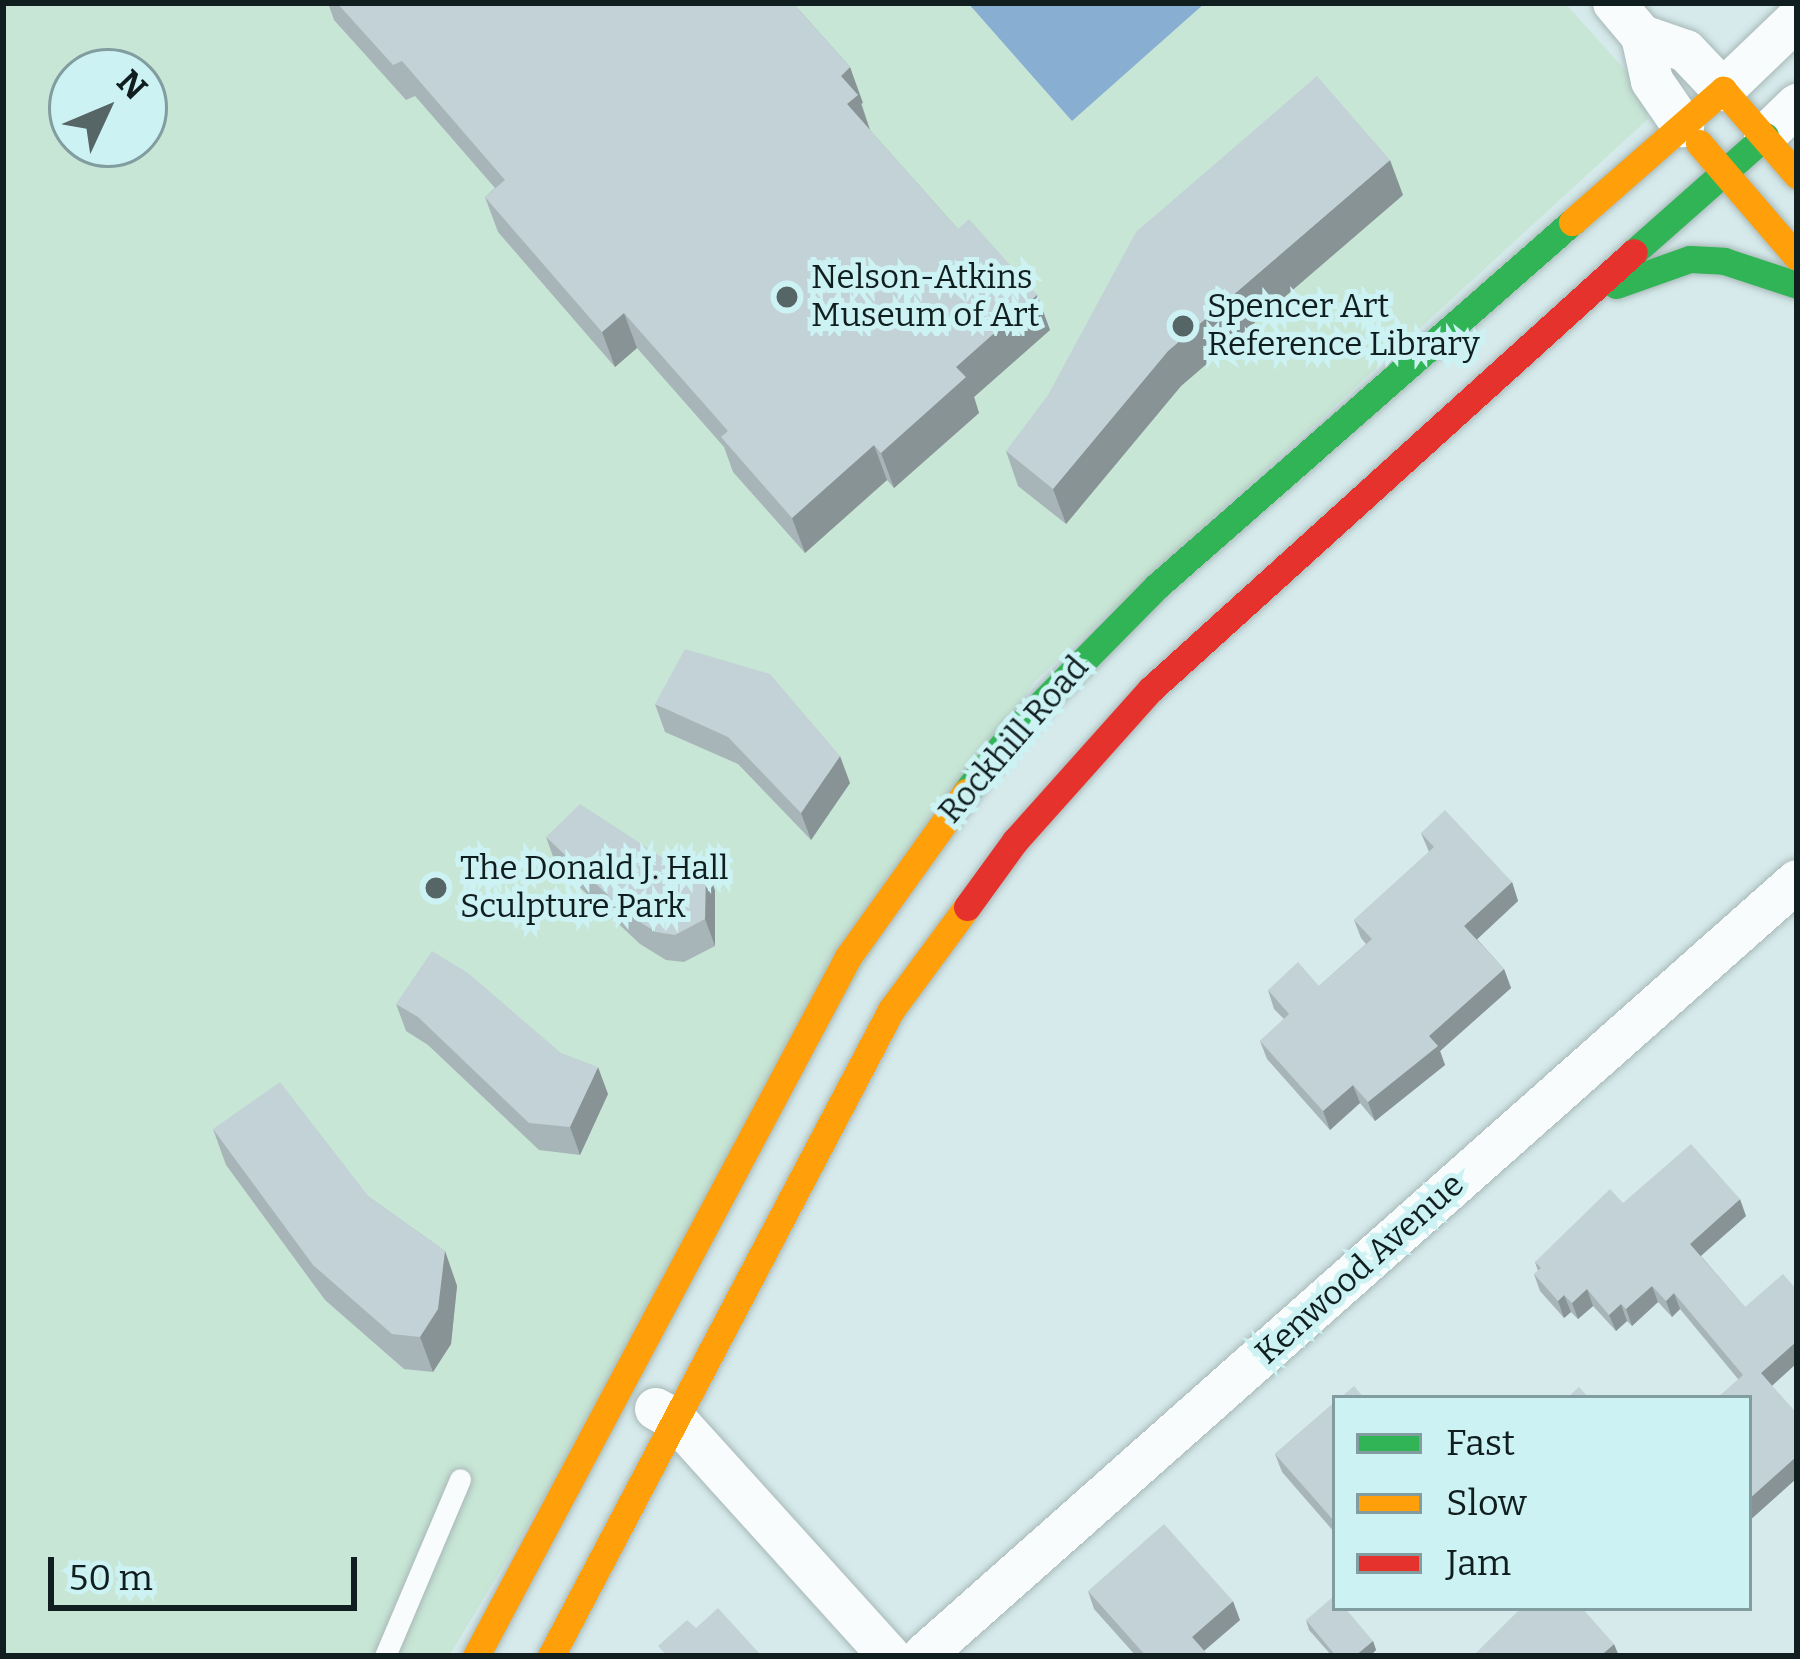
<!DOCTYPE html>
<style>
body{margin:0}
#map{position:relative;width:1800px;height:1659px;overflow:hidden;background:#d6eaeb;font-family:Bitter,serif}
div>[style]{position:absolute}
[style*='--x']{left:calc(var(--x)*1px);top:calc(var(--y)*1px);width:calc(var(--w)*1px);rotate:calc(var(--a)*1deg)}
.green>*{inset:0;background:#c7e6d5}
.water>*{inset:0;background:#88aed2}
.roads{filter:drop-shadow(0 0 3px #a8b8b8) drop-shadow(0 0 3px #a8b8b8)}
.lane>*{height:21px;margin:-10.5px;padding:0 10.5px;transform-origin:10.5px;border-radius:10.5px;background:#f9fcfc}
.street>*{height:42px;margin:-21px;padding:0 21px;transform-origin:21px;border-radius:21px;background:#f9fcfc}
.fast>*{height:27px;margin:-13.5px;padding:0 13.5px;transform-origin:13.5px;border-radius:13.5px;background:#30b455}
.slow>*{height:27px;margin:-13.5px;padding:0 13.5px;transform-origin:13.5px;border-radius:13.5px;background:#ff9f0a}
.jam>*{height:27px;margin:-13.5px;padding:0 13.5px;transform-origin:13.5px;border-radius:13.5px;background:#e5322d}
.wall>*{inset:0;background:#a8b5b8}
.shaded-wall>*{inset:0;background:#889396}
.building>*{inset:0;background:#c3d2d6}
.dots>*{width:33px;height:33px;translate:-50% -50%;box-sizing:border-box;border:6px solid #cdf2f4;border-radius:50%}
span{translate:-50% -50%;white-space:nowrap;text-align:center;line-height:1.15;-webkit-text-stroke:10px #cdf2f4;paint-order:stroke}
.poi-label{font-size:33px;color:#111e1f}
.left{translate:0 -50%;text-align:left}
.street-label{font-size:33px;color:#111e1f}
.frame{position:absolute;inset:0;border:6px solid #111e1f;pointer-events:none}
.legend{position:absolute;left:1332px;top:1395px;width:420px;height:216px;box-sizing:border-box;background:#cdf2f4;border:3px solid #829d9f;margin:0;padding:15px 21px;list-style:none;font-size:36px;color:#111e1f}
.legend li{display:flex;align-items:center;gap:24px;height:60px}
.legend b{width:60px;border:3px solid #829d9f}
.north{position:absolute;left:48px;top:48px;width:120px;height:120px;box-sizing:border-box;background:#cdf2f4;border:3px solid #829d9f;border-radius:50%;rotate:46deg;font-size:33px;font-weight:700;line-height:48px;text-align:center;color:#111e1f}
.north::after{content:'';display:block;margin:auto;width:42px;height:54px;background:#566566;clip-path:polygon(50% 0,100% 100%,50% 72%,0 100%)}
.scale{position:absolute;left:48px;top:1557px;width:309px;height:54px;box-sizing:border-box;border:6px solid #111e1f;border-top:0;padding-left:15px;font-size:36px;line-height:42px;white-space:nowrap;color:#111e1f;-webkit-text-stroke:9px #cdf2f4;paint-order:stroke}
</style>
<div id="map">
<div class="green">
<div style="clip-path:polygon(evenodd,1565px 3px,1642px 89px,1648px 119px,1034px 682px,449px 1656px,3px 1656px,3px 5px,1565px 3px,72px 72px,144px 72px,144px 144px,72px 144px,72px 72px)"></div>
</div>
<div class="water">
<div style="clip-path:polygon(968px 3px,1205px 3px,1072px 121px)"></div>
</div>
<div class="roads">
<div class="lane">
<div style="--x:385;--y:1656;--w:192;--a:-67"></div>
</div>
<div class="street">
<div style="--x:1614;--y:3;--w:43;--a:49.7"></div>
<div style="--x:1642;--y:36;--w:46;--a:77.5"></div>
<div style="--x:1652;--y:81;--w:55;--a:55.4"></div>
<div style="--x:1642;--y:36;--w:46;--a:18.8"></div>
<div style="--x:1686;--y:51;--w:54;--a:46.5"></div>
<div style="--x:1723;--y:90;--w:103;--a:-43.8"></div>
<div style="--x:1765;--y:136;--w:45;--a:-44.1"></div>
<div style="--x:656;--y:1409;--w:23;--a:29"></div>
<div style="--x:676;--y:1420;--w:318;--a:47.9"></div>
<div style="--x:923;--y:1656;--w:1168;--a:-41.56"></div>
</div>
<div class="fast">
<div style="--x:1634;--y:252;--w:175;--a:-41.5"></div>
<div style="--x:1616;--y:285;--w:78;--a:-19.4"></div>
<div style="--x:1690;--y:259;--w:34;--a:3"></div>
<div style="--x:1724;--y:261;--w:77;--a:18.2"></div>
<div style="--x:966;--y:792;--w:75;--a:-52.1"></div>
<div style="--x:1012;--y:733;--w:206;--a:-45.4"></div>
<div style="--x:1157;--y:586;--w:552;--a:-41.25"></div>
</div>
<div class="slow">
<div style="--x:1699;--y:143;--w:150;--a:49.3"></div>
<div style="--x:1572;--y:222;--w:201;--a:-41.2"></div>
<div style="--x:1723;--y:90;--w:113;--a:49"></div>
<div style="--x:476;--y:1656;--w:792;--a:-61.98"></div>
<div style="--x:848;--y:957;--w:203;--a:-54.4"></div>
<div style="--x:551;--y:1656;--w:730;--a:-62.24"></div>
<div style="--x:891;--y:1010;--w:128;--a:-53.6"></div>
</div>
<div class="jam">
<div style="--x:967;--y:907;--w:82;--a:-54"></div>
<div style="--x:1015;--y:841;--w:204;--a:-48.2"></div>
<div style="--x:1151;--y:689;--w:651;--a:-42.14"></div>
</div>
</div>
<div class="wall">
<div style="clip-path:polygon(328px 3px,793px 3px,850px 67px,870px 130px,958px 229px,1037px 295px,1050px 330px,974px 397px,979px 413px,894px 488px,887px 480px,805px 553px,733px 472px,724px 447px,637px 348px,615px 367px,498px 232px,485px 197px,495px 188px,415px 96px,406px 100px,334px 20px)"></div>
<div style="clip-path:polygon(1403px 195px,1181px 386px,1066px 524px,1018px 486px,1006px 451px)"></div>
<div style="clip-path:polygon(655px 704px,850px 783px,811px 840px,738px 764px,665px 732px)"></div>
<div style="clip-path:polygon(1421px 833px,1512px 882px,1518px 901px,1477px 939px,1504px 969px,1511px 988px,1440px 1051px,1445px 1065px,1375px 1121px,1360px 1103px,1330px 1130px,1267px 1059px,1260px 1041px,1284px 1019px,1274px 1009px,1268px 990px,1319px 986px,1366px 944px,1361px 938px,1354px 920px,1429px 852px)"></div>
<div style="clip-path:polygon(546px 837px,683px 871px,706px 863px,715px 891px,715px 946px,684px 962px,666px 960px,640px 944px,556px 865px)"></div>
<div style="clip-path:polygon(396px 1004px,608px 1094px,580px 1155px,539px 1150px,428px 1045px,406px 1031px)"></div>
<div style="clip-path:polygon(213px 1129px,369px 1197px,445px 1251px,457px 1286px,451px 1344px,433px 1372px,404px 1369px,325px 1300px,226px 1165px)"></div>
<div style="clip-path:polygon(1623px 1203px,1746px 1216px,1701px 1256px,1745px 1307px,1797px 1290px,1797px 1363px,1772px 1386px,1797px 1414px,1797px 1478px,1749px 1521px,1738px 1379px,1680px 1309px,1672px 1317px,1658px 1302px,1632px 1326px,1627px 1321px,1616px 1331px,1593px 1306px,1578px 1319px,1571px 1312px,1564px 1318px,1540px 1291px,1534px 1274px,1538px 1271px,1535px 1262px)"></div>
<div style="clip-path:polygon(1335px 1402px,1335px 1533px,1282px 1472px,1275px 1454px)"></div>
<div style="clip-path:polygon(1088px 1591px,1240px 1620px,1204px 1651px,1208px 1656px,1136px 1656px,1094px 1609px)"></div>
<div style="clip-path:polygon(1306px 1620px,1373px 1641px,1376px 1650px,1370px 1656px,1332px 1656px,1309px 1630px)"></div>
</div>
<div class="shaded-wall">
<div style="clip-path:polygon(850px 67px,863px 103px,861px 104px,870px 130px,847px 104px,841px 76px)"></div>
<div style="clip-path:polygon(1390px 160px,1403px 195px,1181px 386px,1066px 524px,1053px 489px,1168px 351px)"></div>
<div style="clip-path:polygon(1037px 295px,1050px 330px,974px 397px,979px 413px,894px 488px,881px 453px,956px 367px)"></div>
<div style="clip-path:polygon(624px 313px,637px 348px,615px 367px,602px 332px)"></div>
<div style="clip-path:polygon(874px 445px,887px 480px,805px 553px,792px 518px)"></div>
<div style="clip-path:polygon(840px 756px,850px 783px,811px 840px,801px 813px)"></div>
<div style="clip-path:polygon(706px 863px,715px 891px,715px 946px,705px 919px)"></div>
<div style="clip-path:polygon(1512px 882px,1518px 901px,1471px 945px,1464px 926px)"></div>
<div style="clip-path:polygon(1504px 969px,1511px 988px,1440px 1051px,1445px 1065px,1375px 1121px,1368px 1102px,1429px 1036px)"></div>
<div style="clip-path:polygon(598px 1067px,608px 1094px,580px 1155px,570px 1127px)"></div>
<div style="clip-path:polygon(1353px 1085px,1360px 1103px,1330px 1130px,1323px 1111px)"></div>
<div style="clip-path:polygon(1740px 1199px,1746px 1216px,1696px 1260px,1690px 1244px)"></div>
<div style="clip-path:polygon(445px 1251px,457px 1286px,451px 1344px,433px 1372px,420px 1337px)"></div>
<div style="clip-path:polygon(1652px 1286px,1658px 1302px,1632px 1326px,1626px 1309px)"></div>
<div style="clip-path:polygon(1587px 1289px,1593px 1306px,1578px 1319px,1572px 1303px)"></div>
<div style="clip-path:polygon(1674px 1293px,1680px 1309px,1672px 1317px,1666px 1301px)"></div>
<div style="clip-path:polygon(1564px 1295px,1571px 1312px,1564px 1318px,1558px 1301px)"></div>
<div style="clip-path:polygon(1621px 1304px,1627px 1321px,1616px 1331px,1609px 1315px)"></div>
<div style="clip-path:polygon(1797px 1341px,1797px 1363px,1767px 1390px,1761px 1373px)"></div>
<div style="clip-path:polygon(1797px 1456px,1797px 1478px,1749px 1521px,1749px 1499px)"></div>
<div style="clip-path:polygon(1233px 1601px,1240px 1620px,1199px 1655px,1192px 1637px)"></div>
<div style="clip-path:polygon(1373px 1641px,1376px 1650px,1370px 1656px,1355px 1656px)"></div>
<div style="clip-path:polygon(1614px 1644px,1619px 1656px,1600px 1656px)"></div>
</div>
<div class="building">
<div style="clip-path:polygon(337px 3px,793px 3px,850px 67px,841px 76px,858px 95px,847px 104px,958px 229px,969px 219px,1037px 295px,956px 367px,966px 377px,881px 453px,874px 445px,792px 518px,721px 437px,728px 431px,624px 313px,602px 332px,485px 197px,505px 180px,402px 61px,393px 65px)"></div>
<div style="clip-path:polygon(1317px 76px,1390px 160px,1168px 351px,1053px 489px,1006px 451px,1048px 395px,1136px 232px)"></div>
<div style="clip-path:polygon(685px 649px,770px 674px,840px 756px,801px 813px,728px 737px,655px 704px)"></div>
<div style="clip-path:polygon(580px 804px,683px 871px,706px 863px,705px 919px,675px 935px,656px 932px,630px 916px,546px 837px)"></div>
<div style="clip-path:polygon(1445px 810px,1512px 882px,1464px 926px,1504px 969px,1429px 1036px,1438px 1046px,1368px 1102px,1353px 1085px,1323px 1111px,1260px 1041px,1289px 1014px,1268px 990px,1298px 962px,1319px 986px,1372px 939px,1354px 920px,1434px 847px,1421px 833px)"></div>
<div style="clip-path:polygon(432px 951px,468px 973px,561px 1053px,598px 1067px,570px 1127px,529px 1123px,418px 1017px,396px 1004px)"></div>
<div style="clip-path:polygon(280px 1082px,369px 1197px,445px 1251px,438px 1309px,420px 1337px,392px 1334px,313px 1265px,213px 1129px)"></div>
<div style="clip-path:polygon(1691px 1144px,1740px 1199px,1690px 1244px,1745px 1307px,1783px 1274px,1797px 1290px,1797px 1341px,1761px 1373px,1797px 1414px,1797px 1456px,1749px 1499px,1749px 1398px,1717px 1398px,1743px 1375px,1674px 1293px,1666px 1301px,1652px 1286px,1626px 1309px,1621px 1304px,1609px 1315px,1587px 1289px,1572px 1303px,1564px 1295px,1558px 1301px,1534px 1274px,1541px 1268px,1535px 1262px,1610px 1189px,1623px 1203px)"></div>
<div style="clip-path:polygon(1354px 1386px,1364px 1398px,1340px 1398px)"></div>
<div style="clip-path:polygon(1579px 1387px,1589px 1398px,1567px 1398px)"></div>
<div style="clip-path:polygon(1335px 1402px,1335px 1522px,1275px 1454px)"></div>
<div style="clip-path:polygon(1164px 1524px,1233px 1601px,1192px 1637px,1208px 1655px,1206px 1656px,1146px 1656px,1088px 1591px)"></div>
<div style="clip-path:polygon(1334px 1596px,1335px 1608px,1345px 1608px,1373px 1641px,1355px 1656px,1336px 1656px,1306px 1620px)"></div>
<div style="clip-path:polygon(718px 1608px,759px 1653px,756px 1656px,667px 1656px,658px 1646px,687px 1620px,696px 1628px)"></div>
<div style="clip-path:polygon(1521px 1608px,1582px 1608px,1614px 1644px,1600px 1656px,1473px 1656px)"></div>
</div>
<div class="dots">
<div style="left:787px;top:297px;background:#566566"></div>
<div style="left:1183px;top:326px;background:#566566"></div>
<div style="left:436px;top:888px;background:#566566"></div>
</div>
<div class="poi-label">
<span class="left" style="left:811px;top:297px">Nelson-Atkins<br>Museum of Art</span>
<span class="left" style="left:1207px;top:326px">Spencer Art<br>Reference Library</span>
<span class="left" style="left:460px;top:888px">The Donald J. Hall<br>Sculpture Park</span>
</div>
<div class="street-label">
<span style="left:1014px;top:740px;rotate:-49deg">Rockhill Road</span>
<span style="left:1360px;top:1269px;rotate:-42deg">Kenwood Avenue</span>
</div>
<div class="frame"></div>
<ul class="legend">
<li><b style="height:15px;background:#30b455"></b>Fast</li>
<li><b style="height:15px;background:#ff9f0a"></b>Slow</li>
<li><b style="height:15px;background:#e5322d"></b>Jam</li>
</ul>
<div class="north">N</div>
<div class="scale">50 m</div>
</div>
